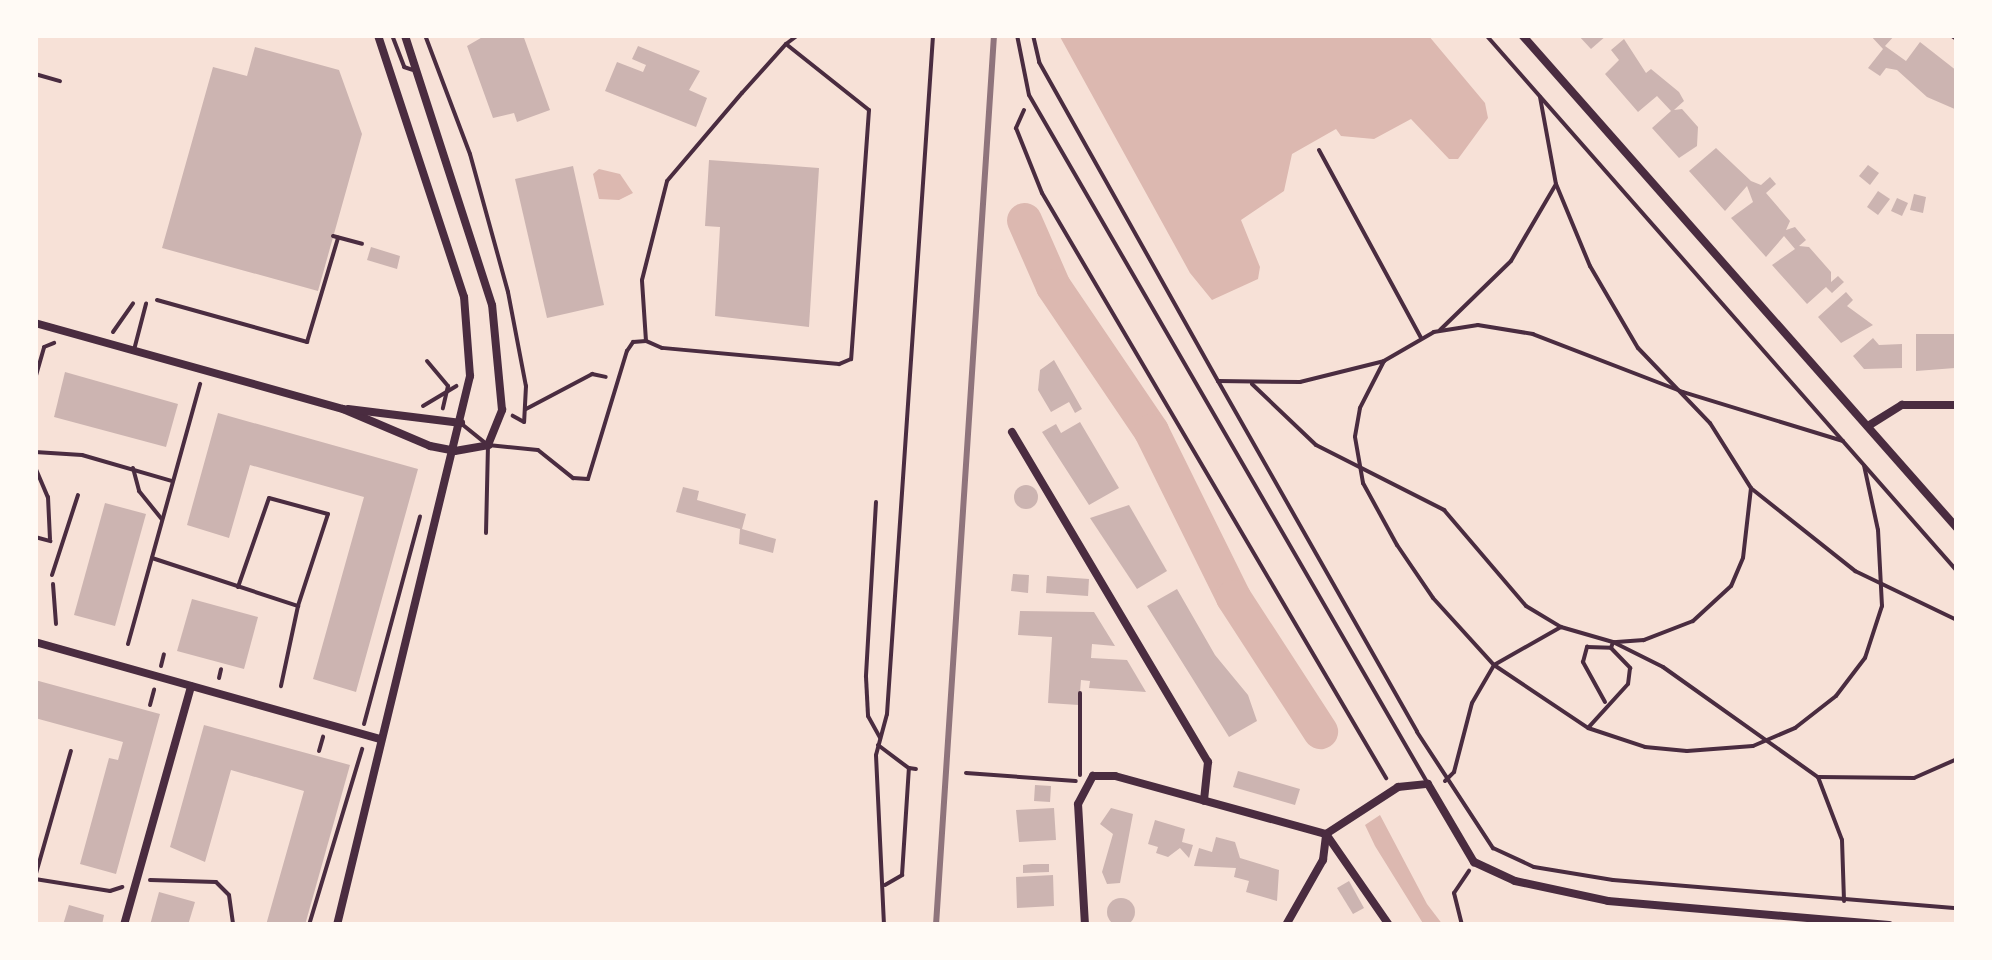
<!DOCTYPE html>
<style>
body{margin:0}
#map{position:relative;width:1992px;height:960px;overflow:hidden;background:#f7e1d7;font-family:Ubuntu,sans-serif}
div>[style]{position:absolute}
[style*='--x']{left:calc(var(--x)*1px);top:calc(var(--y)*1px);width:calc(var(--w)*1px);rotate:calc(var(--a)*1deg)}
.water>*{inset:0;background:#dcb8b0}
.river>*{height:35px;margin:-17.5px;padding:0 17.5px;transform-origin:17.5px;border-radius:17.5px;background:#dcb8b0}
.building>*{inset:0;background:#ccb4b1}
.round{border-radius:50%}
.path>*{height:4px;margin:-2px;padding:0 2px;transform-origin:2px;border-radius:2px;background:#4a2c40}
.service>*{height:4px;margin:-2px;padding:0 2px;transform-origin:2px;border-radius:2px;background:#4a2c40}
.minor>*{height:8px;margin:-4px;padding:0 4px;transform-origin:4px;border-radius:4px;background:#4a2c40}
.rail>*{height:6px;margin:-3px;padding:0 3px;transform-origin:3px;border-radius:3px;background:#8f747c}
span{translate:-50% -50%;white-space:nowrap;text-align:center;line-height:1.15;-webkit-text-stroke:8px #fffaf5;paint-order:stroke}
.frame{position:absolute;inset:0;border:38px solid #fffaf5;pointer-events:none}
</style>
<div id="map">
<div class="water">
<div style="clip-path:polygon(1059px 35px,1428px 35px,1485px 103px,1488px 118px,1458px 159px,1449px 159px,1411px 119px,1374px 139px,1341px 136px,1336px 129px,1292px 154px,1284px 191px,1241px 220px,1260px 267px,1258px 279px,1212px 300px,1190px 273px)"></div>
<div style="clip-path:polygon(599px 169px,620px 174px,633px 193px,619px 200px,599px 199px,593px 174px)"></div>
<div style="clip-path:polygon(1380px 815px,1427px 904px,1443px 925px,1424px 925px,1375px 846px,1365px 825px)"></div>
</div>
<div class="river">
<div style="--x:1024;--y:220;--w:72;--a:66.3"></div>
<div style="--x:1053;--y:286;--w:175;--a:55.9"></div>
<div style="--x:1151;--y:431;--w:185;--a:63.7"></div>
<div style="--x:1233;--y:597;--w:160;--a:57"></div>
</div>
<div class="building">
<div style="clip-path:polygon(486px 35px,523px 35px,550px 110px,517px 122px,514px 113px,493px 118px,467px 46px)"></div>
<div style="clip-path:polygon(1578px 35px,1607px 35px,1591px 49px)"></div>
<div style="clip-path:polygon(1870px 35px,1895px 35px,1885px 46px,1906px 61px,1920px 42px,1957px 71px,1957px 110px,1927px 97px,1897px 70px,1886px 68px,1880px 76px,1868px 68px,1883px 49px)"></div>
<div style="clip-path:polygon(1624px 39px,1646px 73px,1651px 69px,1679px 92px,1684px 101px,1674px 110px,1682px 109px,1698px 127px,1697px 146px,1679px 158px,1652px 128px,1671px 111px,1657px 96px,1638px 112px,1605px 74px,1619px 60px,1611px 50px)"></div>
<div style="clip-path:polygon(638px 46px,700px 71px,689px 90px,707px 98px,696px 127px,605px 91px,617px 62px,643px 72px,646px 65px,632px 59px)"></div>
<div style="clip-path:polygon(255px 47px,339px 70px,362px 134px,318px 291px,162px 248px,213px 67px,247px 76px)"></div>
<div style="clip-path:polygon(1716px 148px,1751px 181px,1761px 185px,1770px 177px,1776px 184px,1766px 193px,1790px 221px,1786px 230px,1795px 227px,1806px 240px,1799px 246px,1809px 247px,1831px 272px,1831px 282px,1838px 276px,1844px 282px,1832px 293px,1826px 287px,1807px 304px,1772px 265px,1795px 249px,1784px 236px,1766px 257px,1731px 218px,1753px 202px,1747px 186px,1725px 211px,1689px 171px)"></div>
<div style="clip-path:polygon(709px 160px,819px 168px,809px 327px,715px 316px,720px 227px,705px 226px)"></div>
<div style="clip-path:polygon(1868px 165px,1879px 173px,1870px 185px,1859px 176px)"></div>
<div style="clip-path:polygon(573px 166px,604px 305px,547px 318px,515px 179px)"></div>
<div style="clip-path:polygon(1878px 191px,1890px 199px,1878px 215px,1867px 207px)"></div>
<div style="clip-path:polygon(1914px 194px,1926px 197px,1923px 213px,1910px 210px)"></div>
<div style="clip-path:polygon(1897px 198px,1908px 203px,1902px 216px,1891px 211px)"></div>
<div style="clip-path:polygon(371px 247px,400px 256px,397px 269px,367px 260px)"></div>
<div style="clip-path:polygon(1846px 292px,1853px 300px,1847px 306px,1873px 325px,1841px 343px,1818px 317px)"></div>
<div style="clip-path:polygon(1916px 334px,1957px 334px,1955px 368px,1916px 371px)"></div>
<div style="clip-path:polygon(1873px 338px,1879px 345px,1902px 344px,1902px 368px,1864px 369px,1853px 356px)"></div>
<div style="clip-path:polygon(1054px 360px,1082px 409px,1075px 413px,1069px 402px,1051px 412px,1038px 390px,1040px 370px)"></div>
<div style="clip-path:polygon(65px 372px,178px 404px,166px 447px,54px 417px)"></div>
<div style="clip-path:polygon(218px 413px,418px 469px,356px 692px,313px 679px,364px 497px,250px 465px,229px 538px,187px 525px)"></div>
<div style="clip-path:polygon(1080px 422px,1119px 488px,1089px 505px,1042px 432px,1056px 424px,1061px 433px)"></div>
<div class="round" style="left:1014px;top:485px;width:24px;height:24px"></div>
<div style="clip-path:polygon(683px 487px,699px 491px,697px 500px,746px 514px,742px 529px,776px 539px,773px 553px,739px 544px,740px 529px,676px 512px)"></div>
<div style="clip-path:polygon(105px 503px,146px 514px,115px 626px,74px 615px)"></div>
<div style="clip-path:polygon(1129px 505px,1167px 571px,1137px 589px,1090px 518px)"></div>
<div style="clip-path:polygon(1013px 574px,1029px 575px,1028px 593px,1011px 591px)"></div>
<div style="clip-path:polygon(1047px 576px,1089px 579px,1088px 596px,1046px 593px)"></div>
<div style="clip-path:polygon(1177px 589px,1215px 655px,1248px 695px,1257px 721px,1229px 737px,1147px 606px)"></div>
<div style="clip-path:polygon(192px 599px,258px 617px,244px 669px,177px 651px)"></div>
<div style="clip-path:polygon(1020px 611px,1094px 612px,1115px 646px,1092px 644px,1091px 658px,1127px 660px,1146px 692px,1089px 688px,1090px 681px,1081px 680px,1079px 705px,1048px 703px,1052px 637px,1018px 635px)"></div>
<div style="clip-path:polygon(35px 680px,160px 714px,116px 874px,80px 864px,109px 758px,118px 760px,123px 742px,35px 718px)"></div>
<div style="clip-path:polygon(204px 725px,350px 765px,305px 925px,266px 925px,304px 791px,231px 770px,205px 862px,170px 847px)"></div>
<div style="clip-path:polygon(1238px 771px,1300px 789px,1295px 805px,1233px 787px)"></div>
<div style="clip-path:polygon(1035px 785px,1051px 786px,1050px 802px,1034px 801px)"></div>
<div style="clip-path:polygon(1054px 808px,1056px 840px,1019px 842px,1016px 810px)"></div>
<div style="clip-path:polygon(1111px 808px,1133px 814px,1120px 883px,1107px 884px,1102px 872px,1113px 834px,1100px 824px)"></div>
<div style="clip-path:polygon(1155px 820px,1185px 829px,1182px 842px,1193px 845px,1189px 858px,1180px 848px,1168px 857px,1156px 853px,1158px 847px,1148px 844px)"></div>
<div style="clip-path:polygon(1216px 837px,1235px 842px,1240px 858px,1279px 870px,1277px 901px,1246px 892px,1249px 881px,1234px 877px,1236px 868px,1194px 866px,1199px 848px,1212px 852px)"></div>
<div style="clip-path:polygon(1032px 864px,1049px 864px,1049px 872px,1023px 873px,1023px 865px)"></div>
<div style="clip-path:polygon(1053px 875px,1054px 906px,1017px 908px,1016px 877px)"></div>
<div style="clip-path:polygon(1349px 881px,1364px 908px,1353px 914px,1337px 888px)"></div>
<div style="clip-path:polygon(159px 892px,195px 902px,188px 925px,150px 925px)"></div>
<div class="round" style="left:1107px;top:898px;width:28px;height:28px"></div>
<div style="clip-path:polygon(69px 905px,104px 915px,102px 925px,63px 925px)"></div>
</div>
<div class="path">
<div style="--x:425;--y:35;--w:127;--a:69.3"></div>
<div style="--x:470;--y:154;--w:143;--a:74.6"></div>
<div style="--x:508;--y:292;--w:96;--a:79.2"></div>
<div style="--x:526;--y:386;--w:36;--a:93"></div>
<div style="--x:524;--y:422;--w:13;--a:-151"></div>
<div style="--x:1033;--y:35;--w:28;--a:77"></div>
<div style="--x:1039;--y:62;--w:366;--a:60.7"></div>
<div style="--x:1218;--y:381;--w:82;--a:0.7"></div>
<div style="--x:1300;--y:382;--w:87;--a:-14"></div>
<div style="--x:1486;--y:35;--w:714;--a:48.69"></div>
<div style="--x:35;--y:74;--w:26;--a:16"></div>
<div style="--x:1540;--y:97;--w:88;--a:79.6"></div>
<div style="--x:1556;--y:184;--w:89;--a:67.5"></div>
<div style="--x:1590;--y:266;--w:95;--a:59.7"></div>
<div style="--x:1638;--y:348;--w:104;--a:46.2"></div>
<div style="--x:1710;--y:423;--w:77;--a:57.8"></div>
<div style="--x:1751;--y:488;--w:70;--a:96.5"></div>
<div style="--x:1743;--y:558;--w:30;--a:113"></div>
<div style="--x:1731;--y:586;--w:52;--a:137.4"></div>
<div style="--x:1693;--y:621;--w:53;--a:158.8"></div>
<div style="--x:1644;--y:640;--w:31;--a:176"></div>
<div style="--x:1613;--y:642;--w:6;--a:108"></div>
<div style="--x:1611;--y:648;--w:28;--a:46"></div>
<div style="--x:1630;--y:668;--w:16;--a:97"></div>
<div style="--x:1628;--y:684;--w:59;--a:132.3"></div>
<div style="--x:1024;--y:110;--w:20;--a:114"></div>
<div style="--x:1016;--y:128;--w:70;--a:68.2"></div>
<div style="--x:1042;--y:193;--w:679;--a:59.54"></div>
<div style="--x:1319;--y:150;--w:214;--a:61.5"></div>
<div style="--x:333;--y:236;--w:30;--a:15"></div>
<div style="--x:157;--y:300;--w:156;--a:15.6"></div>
<div style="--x:307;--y:342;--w:109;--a:-73.4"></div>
<div style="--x:1440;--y:330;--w:99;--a:-44.2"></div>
<div style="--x:1511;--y:261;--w:89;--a:-59.7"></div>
<div style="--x:113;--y:332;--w:35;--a:-55"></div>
<div style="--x:427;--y:361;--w:33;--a:50"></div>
<div style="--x:448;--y:386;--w:23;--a:103"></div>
<div style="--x:35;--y:379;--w:33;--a:-74"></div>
<div style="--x:44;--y:347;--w:11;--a:-22"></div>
<div style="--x:1218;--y:381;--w:403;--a:60.4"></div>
<div style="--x:1417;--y:732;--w:139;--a:56.8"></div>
<div style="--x:1493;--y:848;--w:45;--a:24.9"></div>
<div style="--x:1534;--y:867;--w:80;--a:9.3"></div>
<div style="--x:1613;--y:880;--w:345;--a:4.7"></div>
<div style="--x:1252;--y:384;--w:88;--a:43.6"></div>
<div style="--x:1316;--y:445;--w:144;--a:26.9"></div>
<div style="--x:1444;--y:510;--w:126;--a:49.5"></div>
<div style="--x:1526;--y:606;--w:41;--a:31"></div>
<div style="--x:1561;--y:627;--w:54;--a:16.1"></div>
<div style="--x:1613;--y:642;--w:56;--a:26.6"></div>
<div style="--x:1663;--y:667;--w:190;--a:35.4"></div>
<div style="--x:1818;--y:777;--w:67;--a:69.1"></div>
<div style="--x:1842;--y:840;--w:61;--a:88.1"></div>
<div style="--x:423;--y:406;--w:39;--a:-31"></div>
<div style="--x:526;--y:409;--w:75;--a:-27.9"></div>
<div style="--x:592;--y:374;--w:14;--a:12"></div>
<div style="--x:1843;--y:441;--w:167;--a:-163"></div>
<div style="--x:1683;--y:392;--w:161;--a:-158.9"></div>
<div style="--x:1533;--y:334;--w:56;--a:-170.7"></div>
<div style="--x:1478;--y:325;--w:45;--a:171"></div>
<div style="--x:1434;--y:332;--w:58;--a:149.9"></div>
<div style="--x:1384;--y:361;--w:53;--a:117.1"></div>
<div style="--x:1360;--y:408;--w:29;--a:100"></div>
<div style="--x:1355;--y:437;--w:47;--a:80.1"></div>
<div style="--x:1363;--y:483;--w:71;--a:61.3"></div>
<div style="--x:1397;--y:545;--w:64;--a:55.8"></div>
<div style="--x:1433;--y:598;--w:91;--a:47.7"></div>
<div style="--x:1494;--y:665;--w:113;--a:33.8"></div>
<div style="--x:1588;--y:728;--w:60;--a:18.4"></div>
<div style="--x:1645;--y:747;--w:42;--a:5.4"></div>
<div style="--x:1687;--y:751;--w:66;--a:-4.3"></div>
<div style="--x:1753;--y:746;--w:46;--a:-23.2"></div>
<div style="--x:1795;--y:728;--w:52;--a:-38"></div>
<div style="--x:1836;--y:696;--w:48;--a:-52.7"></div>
<div style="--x:1865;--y:658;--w:55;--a:-71.9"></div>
<div style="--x:1882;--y:606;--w:76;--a:-93"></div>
<div style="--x:1878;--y:530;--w:66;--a:-102.2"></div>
<div style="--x:35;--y:452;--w:47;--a:3.7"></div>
<div style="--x:82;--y:455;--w:94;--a:16.1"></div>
<div style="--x:35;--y:467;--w:33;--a:67"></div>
<div style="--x:48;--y:497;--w:42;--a:87.3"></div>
<div style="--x:133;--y:468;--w:24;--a:75"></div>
<div style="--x:139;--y:491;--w:36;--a:51"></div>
<div style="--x:1752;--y:489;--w:132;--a:38.5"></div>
<div style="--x:1855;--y:571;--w:113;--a:25.7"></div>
<div style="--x:876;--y:502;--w:175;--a:93.3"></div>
<div style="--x:866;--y:677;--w:39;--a:87"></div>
<div style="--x:868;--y:716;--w:25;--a:61"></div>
<div style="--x:35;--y:537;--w:16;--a:15"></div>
<div style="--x:152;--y:558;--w:154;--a:18.2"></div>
<div style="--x:298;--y:606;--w:82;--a:102"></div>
<div style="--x:53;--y:584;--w:40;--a:85.7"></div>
<div style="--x:238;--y:587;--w:94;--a:-70.8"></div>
<div style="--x:269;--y:498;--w:61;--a:15.2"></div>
<div style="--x:328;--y:514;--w:97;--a:108.1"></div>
<div style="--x:128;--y:644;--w:270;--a:-74.5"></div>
<div style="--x:161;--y:666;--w:12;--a:-76"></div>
<div style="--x:219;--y:678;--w:9;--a:-77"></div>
<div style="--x:1605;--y:702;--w:46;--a:-118.8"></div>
<div style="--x:1583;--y:662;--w:16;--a:-75"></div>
<div style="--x:1587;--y:647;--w:24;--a:2"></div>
<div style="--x:150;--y:705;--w:16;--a:-75"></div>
<div style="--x:364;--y:724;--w:215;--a:-74.9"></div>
<div style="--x:878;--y:745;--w:39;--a:37"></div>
<div style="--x:319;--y:751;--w:15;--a:-74"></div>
<div style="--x:966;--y:773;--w:110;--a:4.2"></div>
<div style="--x:1080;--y:775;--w:82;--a:-90"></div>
<div style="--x:1818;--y:777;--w:96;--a:0.6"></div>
<div style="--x:1914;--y:778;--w:47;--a:-23.8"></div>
<div style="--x:1445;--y:781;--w:13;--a:-45"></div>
<div style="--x:1454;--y:772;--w:71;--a:-75.4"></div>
<div style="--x:1472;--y:703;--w:44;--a:-59.9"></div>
<div style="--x:1494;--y:665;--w:77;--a:-29.6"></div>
<div style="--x:35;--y:877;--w:131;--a:-74.1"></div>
<div style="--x:35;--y:879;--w:76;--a:9.1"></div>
<div style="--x:110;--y:891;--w:13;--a:-18"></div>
<div style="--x:150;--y:880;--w:66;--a:1.7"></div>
<div style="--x:216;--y:882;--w:18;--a:45"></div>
<div style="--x:229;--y:895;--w:30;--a:82"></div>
<div style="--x:885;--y:885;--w:20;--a:-30"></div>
<div style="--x:902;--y:875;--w:107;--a:-86.3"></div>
<div style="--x:909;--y:768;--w:7;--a:8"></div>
<div style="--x:309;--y:925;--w:184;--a:-73.2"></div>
<div style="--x:884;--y:925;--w:170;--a:-92.7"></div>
<div style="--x:876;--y:755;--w:42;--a:-75"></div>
<div style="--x:887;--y:714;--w:681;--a:-86.12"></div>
<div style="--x:1462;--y:925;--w:33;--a:-104"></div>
<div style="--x:1454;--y:893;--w:27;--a:-56"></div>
</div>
<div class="service">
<div style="--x:392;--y:35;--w:34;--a:69"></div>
<div style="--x:404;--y:67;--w:9;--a:18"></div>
<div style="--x:1017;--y:35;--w:61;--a:78.7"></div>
<div style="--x:1029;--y:95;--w:796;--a:59.92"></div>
<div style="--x:786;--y:44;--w:106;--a:38.5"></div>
<div style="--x:869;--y:110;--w:250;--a:94.1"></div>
<div style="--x:851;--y:359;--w:13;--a:157"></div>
<div style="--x:839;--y:364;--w:178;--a:-174.8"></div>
<div style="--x:662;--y:348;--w:17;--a:-156"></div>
<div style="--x:646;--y:341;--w:61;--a:-93.8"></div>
<div style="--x:642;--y:280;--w:102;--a:-75.8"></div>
<div style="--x:667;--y:181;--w:116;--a:-49.6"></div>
<div style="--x:742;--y:93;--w:66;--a:-48.1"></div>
<div style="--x:786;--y:44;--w:15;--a:-37"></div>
<div style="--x:134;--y:350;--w:48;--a:-75.4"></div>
<div style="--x:463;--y:425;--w:32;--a:39"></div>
<div style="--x:488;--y:445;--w:50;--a:5.7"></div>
<div style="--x:538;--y:450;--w:45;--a:38.7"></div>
<div style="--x:573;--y:478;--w:15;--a:4"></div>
<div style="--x:588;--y:479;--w:134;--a:-73.1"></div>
<div style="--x:627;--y:351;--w:11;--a:-56"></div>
<div style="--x:633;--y:342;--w:13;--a:-4"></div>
<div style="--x:486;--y:533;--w:85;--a:-88.7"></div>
<div style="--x:52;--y:575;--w:84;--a:-72"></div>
</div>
<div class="minor">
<div style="--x:1522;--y:35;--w:657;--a:48.58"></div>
<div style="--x:1954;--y:35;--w:4;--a:34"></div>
<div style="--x:35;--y:323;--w:320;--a:15.6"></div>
<div style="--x:343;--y:409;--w:95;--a:23"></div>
<div style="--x:430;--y:446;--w:25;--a:11"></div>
<div style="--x:455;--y:451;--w:34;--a:-10"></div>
<div style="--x:488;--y:445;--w:38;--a:-68"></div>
<div style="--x:502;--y:410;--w:105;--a:-95.4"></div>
<div style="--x:492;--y:305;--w:284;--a:-107.9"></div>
<div style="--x:348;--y:409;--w:114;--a:7.1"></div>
<div style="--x:1868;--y:426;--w:40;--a:-32"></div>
<div style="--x:1902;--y:405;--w:55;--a:0"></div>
<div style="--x:1012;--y:432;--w:384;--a:59.3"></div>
<div style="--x:1208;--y:762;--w:39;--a:96"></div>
<div style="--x:35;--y:642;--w:357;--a:15.7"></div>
<div style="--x:1326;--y:834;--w:86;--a:-33.1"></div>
<div style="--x:1398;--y:787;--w:30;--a:-6"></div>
<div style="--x:1428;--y:784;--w:91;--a:59.5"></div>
<div style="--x:1474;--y:862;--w:45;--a:24.9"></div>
<div style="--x:1515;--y:881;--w:95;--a:12.1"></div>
<div style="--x:1608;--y:901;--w:282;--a:4.9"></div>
<div style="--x:1326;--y:834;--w:111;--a:55.3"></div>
<div style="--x:124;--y:925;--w:248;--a:-74.3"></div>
<div style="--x:337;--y:925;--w:565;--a:-76.38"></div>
<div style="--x:470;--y:376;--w:79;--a:-94.3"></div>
<div style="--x:464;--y:297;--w:276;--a:-108.2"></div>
<div style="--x:1085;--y:925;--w:121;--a:-93.3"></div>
<div style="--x:1078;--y:804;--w:32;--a:-62"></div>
<div style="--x:1093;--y:776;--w:22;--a:0"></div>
<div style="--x:1115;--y:776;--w:219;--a:15.4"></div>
<div style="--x:1286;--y:925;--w:75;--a:-60.4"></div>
<div style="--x:1323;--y:860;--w:26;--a:-83"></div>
</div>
<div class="rail">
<div style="--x:936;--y:925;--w:892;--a:-86.27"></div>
</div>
<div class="frame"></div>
</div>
